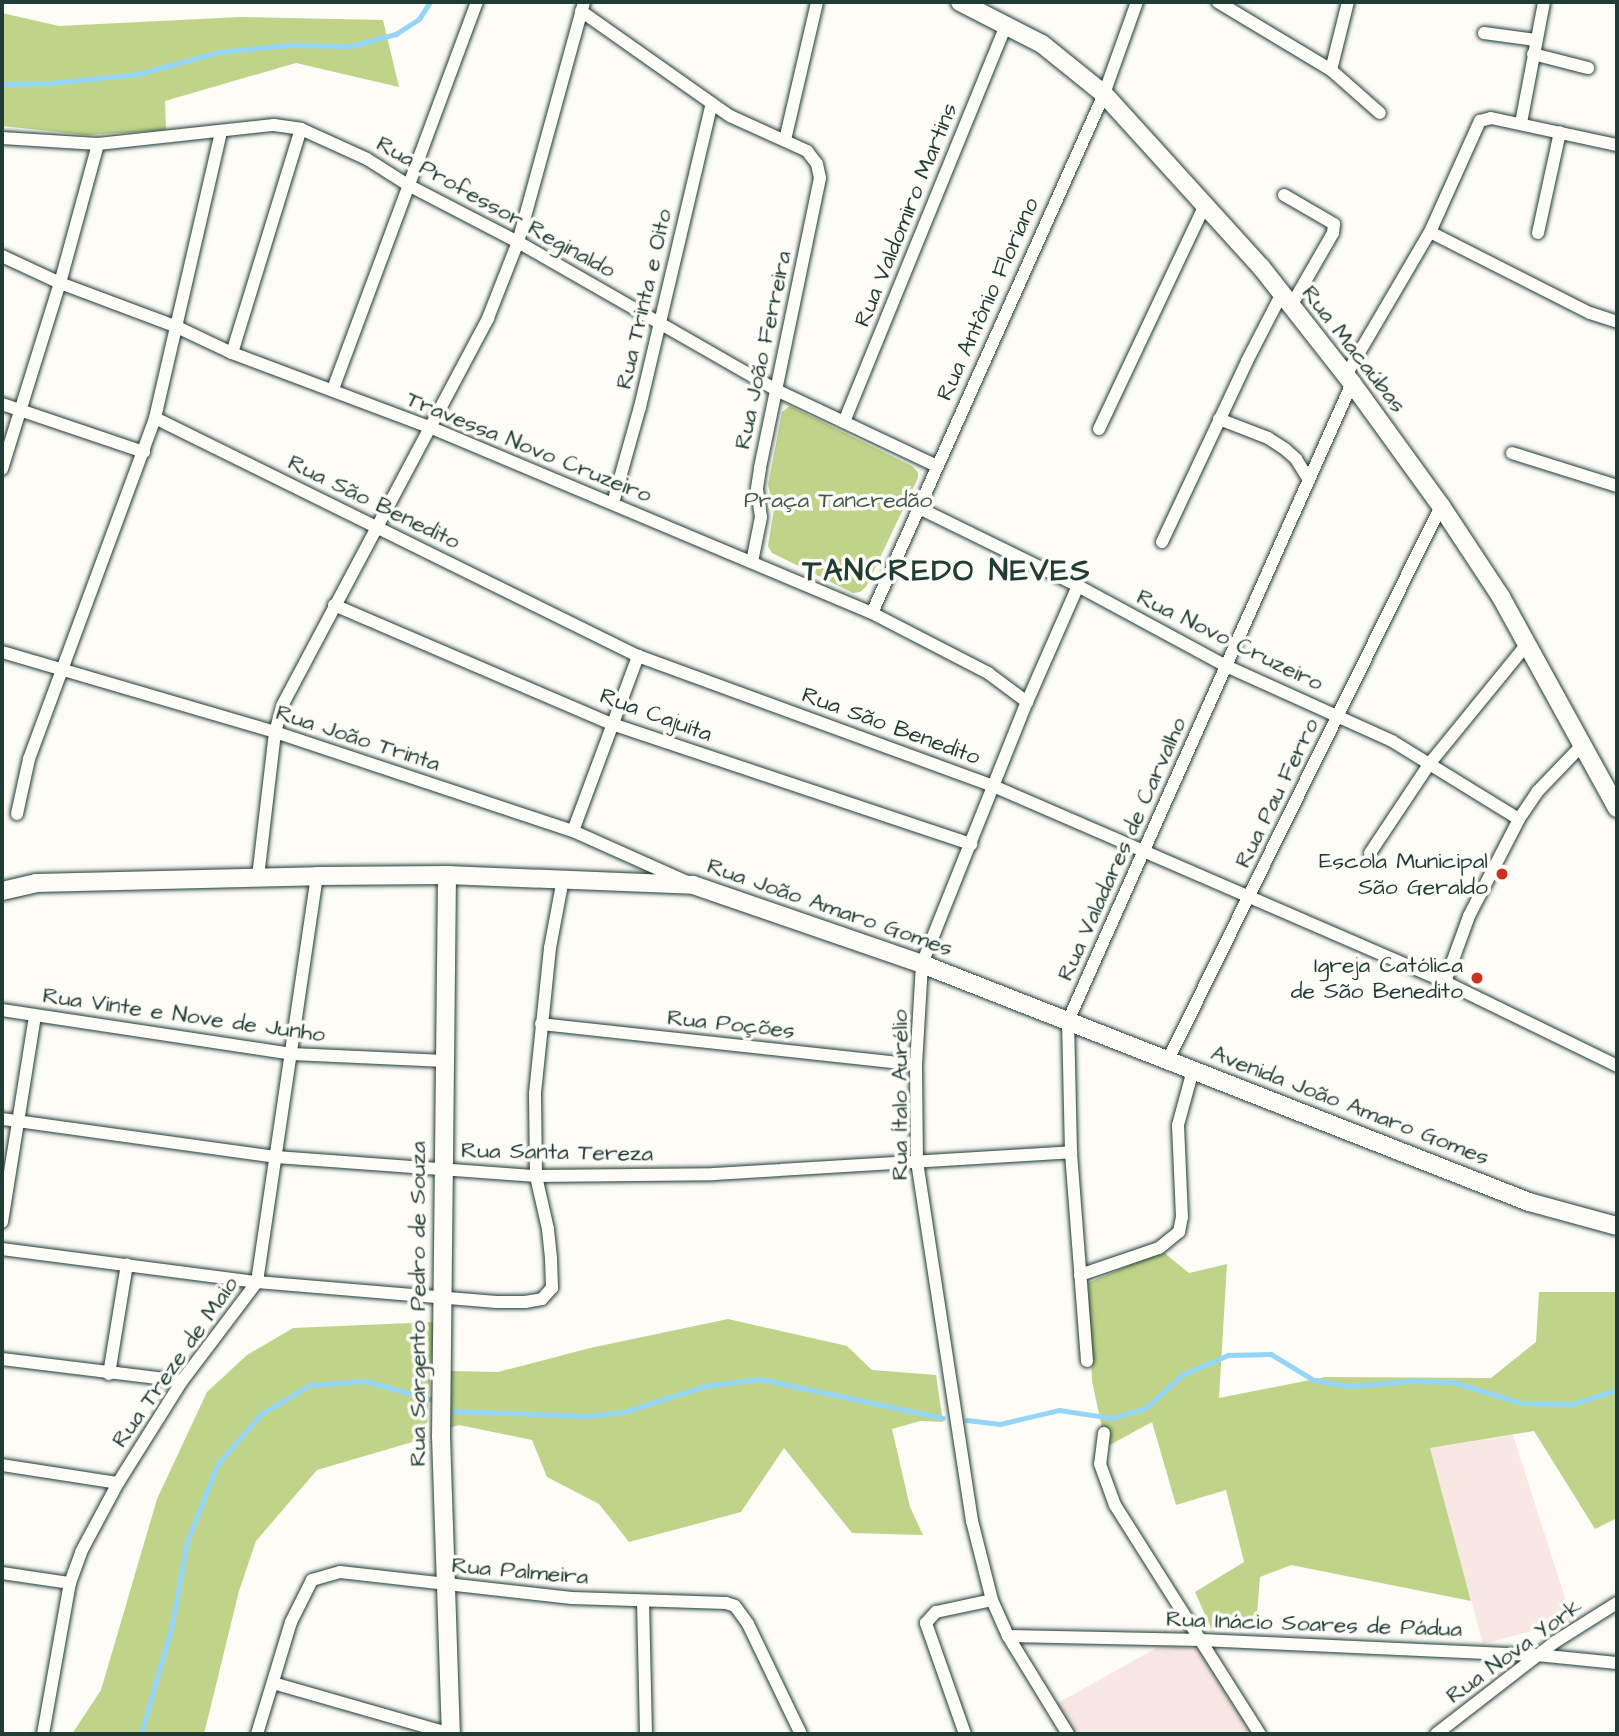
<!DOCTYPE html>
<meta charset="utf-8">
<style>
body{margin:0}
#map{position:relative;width:1619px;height:1736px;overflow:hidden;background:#fdfcf7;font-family:"Architects Daughter",sans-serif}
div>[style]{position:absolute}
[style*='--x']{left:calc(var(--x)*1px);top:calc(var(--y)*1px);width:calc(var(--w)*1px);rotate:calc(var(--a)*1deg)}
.built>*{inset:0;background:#f9e7e3}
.green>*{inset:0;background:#c0d489}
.stream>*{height:4.5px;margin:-2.25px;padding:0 2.25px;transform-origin:2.25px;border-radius:2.25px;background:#95d5f7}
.roads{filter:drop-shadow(0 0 2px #1f3d34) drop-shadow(0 0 2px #1f3d34)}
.street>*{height:12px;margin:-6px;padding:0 6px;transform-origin:6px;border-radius:6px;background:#fdfcf7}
.secondary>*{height:18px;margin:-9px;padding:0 9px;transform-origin:9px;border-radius:9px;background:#fdfcf7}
.dots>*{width:19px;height:19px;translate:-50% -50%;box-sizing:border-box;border:4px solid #fdfcf7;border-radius:50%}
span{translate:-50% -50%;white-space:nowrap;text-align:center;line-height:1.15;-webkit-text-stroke:7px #fdfcf7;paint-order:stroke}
.street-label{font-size:23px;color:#1f3d34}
.park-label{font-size:23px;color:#3f5b45}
.poi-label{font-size:23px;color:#1f3d34}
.right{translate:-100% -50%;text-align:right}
.district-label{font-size:30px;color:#1f3d34;font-weight:700;letter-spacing:2px}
.frame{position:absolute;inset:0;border:4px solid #1f3d34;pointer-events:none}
</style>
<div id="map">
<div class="built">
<div style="clip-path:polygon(1513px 1435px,1572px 1620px,1483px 1644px,1430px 1448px)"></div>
<div style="clip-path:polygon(1160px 1646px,1201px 1649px,1254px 1734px,1063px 1734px,1047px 1709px)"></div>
</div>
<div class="green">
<div style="clip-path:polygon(2px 13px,59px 26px,240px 17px,383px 20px,399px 87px,296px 63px,165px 101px,166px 130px,86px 135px,2px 126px)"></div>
<div style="clip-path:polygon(790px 406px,912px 466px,918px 472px,918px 478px,866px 587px,860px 592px,853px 593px,772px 553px,768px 546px,774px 509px,768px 485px,782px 412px)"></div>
<div style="clip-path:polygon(1162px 1251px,1189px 1273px,1227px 1264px,1219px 1398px,1325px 1377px,1491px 1378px,1536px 1342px,1539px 1292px,1617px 1292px,1617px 1518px,1595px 1529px,1534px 1431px,1430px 1448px,1471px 1601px,1291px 1565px,1260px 1577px,1256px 1627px,1211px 1628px,1195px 1592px,1244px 1562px,1226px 1490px,1176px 1505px,1152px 1422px,1106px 1447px,1092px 1381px,1088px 1283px)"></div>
<div style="clip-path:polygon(728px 1319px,847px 1346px,872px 1370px,936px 1375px,943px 1422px,920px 1421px,892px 1429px,910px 1507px,923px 1535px,852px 1533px,784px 1448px,741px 1512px,629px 1542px,599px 1504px,547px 1477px,532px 1440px,459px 1425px,449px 1428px,449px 1371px,498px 1372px,590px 1348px)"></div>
<div style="clip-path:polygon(434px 1322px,426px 1438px,317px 1470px,256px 1541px,239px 1591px,204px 1734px,72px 1734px,101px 1690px,157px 1499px,207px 1392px,247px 1355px,293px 1328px)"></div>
</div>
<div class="stream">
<div style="--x:2;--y:84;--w:49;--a:-1.2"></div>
<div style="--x:51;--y:83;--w:87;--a:-5.9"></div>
<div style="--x:138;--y:74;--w:84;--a:-15.2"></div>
<div style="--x:219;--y:52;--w:69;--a:-5.8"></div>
<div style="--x:288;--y:45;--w:63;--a:0.9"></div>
<div style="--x:351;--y:46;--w:47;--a:-14.9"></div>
<div style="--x:396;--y:34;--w:27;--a:-33"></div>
<div style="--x:419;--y:19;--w:20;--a:-57"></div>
<div style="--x:454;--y:1411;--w:132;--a:2.2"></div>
<div style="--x:586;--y:1416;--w:38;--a:-6"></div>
<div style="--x:624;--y:1412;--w:85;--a:-17.8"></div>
<div style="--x:705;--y:1386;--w:55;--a:-7.3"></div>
<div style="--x:760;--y:1379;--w:187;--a:12"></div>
<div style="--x:967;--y:1420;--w:33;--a:7"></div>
<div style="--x:1000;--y:1424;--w:61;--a:-13.3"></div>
<div style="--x:1059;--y:1410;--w:54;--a:8.6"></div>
<div style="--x:1112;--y:1418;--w:35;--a:-16"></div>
<div style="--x:1146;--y:1408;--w:49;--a:-42.5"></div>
<div style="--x:1182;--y:1375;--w:50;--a:-23.5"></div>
<div style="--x:1228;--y:1355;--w:43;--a:-1.3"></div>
<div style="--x:1271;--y:1354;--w:50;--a:31.2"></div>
<div style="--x:1314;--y:1380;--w:36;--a:10"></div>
<div style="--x:1349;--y:1386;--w:62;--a:-4.6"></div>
<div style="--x:1411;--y:1381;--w:42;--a:1.4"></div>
<div style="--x:1453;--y:1382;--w:72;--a:16.9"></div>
<div style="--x:1522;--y:1403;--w:51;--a:1.1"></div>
<div style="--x:1573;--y:1404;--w:46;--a:-17.7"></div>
<div style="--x:141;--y:1734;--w:109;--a:-74.1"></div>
<div style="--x:171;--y:1629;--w:88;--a:-79.6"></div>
<div style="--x:187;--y:1542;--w:83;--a:-68.7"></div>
<div style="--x:217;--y:1465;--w:67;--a:-49.2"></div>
<div style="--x:261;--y:1414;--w:57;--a:-30.6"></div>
<div style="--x:310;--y:1385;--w:56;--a:-4.1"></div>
<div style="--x:366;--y:1381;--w:66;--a:15.9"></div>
</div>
<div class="roads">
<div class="street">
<div style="--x:1218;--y:2;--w:132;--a:31"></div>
<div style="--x:1331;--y:70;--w:65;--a:41.3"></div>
<div style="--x:581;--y:11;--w:182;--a:35.2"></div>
<div style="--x:730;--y:116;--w:85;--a:24.4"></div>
<div style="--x:807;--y:151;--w:16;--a:52"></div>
<div style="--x:817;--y:164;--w:14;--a:78"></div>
<div style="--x:820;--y:178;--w:297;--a:101.7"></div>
<div style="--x:760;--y:469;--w:20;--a:99"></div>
<div style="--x:757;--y:489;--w:28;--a:82"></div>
<div style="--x:761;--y:517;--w:46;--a:101.3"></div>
<div style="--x:1484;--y:33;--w:52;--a:7.7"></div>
<div style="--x:1533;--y:54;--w:57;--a:14.3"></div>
<div style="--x:1331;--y:70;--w:70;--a:-76"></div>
<div style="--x:1521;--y:123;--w:123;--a:-79.2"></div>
<div style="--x:2;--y:138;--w:96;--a:3.6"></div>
<div style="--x:98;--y:144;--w:177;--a:-6.2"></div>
<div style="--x:274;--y:125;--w:27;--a:8"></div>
<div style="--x:301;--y:129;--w:72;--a:24.4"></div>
<div style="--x:367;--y:159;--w:49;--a:32.4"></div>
<div style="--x:408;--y:185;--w:124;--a:27.4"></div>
<div style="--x:518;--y:242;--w:297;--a:29.8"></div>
<div style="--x:776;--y:390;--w:176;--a:25.3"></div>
<div style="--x:785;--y:140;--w:142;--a:-76.9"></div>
<div style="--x:1284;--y:195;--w:58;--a:30.1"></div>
<div style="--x:1334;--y:224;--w:9;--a:96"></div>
<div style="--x:1333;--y:233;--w:84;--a:119.9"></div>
<div style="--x:1430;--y:232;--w:179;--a:26.9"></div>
<div style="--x:1590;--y:313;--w:28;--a:18"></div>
<div style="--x:1538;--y:233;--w:103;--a:-77.7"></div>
<div style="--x:2;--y:256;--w:64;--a:25"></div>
<div style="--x:60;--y:283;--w:125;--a:20.6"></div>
<div style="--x:177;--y:327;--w:61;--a:25.3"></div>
<div style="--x:232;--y:353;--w:214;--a:20.6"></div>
<div style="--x:432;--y:428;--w:477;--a:22.8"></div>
<div style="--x:872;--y:613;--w:131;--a:27.3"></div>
<div style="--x:988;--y:673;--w:49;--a:36.6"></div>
<div style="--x:232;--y:353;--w:234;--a:-72.9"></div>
<div style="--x:1346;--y:375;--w:166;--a:-59.6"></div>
<div style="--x:1430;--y:232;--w:122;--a:-65.8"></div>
<div style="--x:1480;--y:121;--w:11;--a:-15"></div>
<div style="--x:1491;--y:118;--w:129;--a:12.1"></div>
<div style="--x:333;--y:389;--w:413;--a:-69.6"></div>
<div style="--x:2;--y:404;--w:150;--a:18.7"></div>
<div style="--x:155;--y:418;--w:538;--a:26.23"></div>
<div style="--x:638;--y:656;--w:378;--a:20.1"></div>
<div style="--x:993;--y:786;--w:493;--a:23.4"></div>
<div style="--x:1445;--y:982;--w:191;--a:26"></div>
<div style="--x:1219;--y:419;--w:53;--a:21.2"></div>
<div style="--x:1268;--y:438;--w:20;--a:33"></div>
<div style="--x:1285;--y:449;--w:15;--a:42"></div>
<div style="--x:1296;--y:459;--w:25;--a:58"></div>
<div style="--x:844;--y:422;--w:431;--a:-67.8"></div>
<div style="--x:1099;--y:429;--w:250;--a:-64.7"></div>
<div style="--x:1512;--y:453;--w:110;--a:17.4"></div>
<div style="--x:2;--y:469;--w:195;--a:-72.7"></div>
<div style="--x:60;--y:283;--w:144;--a:-74.7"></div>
<div style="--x:613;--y:503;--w:100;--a:-74.3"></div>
<div style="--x:640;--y:407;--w:312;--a:-76.7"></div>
<div style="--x:917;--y:507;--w:179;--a:26.1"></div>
<div style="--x:1078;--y:586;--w:168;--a:28.4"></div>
<div style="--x:1226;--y:666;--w:182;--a:24.3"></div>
<div style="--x:1392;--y:741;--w:149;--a:31.6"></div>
<div style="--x:1162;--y:542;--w:200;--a:-64.8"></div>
<div style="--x:1247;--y:361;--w:74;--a:-62.7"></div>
<div style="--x:334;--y:605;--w:302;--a:23.2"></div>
<div style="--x:612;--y:724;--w:379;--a:18.5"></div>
<div style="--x:872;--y:613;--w:568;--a:-65.91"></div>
<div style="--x:1104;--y:94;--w:98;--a:-70.3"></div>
<div style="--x:2;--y:652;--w:284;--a:16.3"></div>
<div style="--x:275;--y:732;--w:314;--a:18.4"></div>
<div style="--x:573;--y:831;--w:125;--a:24.1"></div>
<div style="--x:17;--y:814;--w:56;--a:-77.7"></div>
<div style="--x:29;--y:759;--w:364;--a:-69.7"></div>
<div style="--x:155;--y:418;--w:294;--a:-77"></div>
<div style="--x:573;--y:831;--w:187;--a:-69.6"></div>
<div style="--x:1370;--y:853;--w:108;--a:-56.3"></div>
<div style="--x:1430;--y:763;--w:155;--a:-50.8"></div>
<div style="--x:258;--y:877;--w:146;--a:-83.3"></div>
<div style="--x:275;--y:732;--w:29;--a:-74"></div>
<div style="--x:283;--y:704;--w:437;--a:-62"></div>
<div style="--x:488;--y:318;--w:82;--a:-68.5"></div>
<div style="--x:518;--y:242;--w:249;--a:-74.6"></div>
<div style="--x:1445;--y:982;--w:70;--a:-70"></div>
<div style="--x:1469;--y:916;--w:109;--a:-62.7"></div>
<div style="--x:1519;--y:819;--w:34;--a:-56"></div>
<div style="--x:1538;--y:791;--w:65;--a:-46.2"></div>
<div style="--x:2;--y:1010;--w:293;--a:8.6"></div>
<div style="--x:292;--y:1054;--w:153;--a:2.6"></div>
<div style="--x:541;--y:1024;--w:377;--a:6.2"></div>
<div style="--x:1168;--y:1060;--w:618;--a:-63.77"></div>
<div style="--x:2;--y:1119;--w:277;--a:7.9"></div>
<div style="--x:276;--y:1157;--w:261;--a:4.2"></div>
<div style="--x:536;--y:1176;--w:178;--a:-0.6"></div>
<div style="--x:714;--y:1174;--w:358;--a:-3.5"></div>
<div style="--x:2;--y:1222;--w:209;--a:-80.9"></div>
<div style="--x:2;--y:1249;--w:257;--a:7.4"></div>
<div style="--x:257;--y:1282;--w:240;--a:4.8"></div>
<div style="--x:496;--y:1302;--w:29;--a:0"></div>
<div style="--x:525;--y:1302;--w:17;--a:-10"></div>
<div style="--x:542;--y:1299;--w:15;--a:-48"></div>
<div style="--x:552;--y:1288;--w:30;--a:-92"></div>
<div style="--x:551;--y:1258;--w:29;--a:-96"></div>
<div style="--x:548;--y:1229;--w:54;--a:-102.8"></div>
<div style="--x:536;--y:1176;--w:83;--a:-90.7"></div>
<div style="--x:535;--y:1093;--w:146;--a:-84.1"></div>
<div style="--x:550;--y:948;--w:70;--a:-79.3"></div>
<div style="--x:1080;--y:1275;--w:83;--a:-18.9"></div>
<div style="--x:1159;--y:1248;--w:26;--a:-39"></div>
<div style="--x:1179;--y:1232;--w:15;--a:-79"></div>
<div style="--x:1182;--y:1217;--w:92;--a:-92.5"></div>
<div style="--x:1178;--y:1125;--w:57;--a:-74.7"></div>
<div style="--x:2;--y:1359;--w:181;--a:7"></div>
<div style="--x:1087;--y:1361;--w:210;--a:-94.4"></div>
<div style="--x:1071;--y:1152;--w:131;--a:-91.3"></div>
<div style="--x:1068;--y:1021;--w:698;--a:-66"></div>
<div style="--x:109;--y:1374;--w:111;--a:-80.7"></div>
<div style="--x:1104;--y:1433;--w:31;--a:97"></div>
<div style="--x:1100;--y:1464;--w:44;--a:69.9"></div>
<div style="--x:1115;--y:1505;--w:271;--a:57.7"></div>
<div style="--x:2;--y:1465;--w:117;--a:8.8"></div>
<div style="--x:2;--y:1573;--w:69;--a:8.4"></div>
<div style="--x:643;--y:1601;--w:133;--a:88.7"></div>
<div style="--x:1008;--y:1636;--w:193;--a:1.2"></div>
<div style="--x:1201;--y:1640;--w:336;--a:2.6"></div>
<div style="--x:1537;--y:1655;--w:80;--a:5.7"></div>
<div style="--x:273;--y:1683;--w:185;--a:16"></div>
<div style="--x:43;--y:1734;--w:153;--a:-79.9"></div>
<div style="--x:70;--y:1583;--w:33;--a:-70"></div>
<div style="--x:81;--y:1552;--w:78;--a:-61.8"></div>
<div style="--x:118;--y:1483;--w:120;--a:-57.9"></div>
<div style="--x:182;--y:1381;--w:124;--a:-52.9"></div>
<div style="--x:257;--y:1282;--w:410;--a:-81.6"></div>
<div style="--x:257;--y:1734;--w:117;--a:-73.1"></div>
<div style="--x:291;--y:1622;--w:47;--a:-63.4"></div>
<div style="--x:312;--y:1580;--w:29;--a:-16"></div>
<div style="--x:340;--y:1572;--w:233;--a:6.4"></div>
<div style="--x:572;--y:1598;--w:154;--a:1.9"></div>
<div style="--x:726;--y:1603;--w:9;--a:18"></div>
<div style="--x:735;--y:1606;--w:22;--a:54"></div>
<div style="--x:748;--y:1624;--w:122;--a:64.3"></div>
<div style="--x:965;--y:1734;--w:118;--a:-109.4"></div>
<div style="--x:926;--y:1623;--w:15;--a:-48"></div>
<div style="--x:936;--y:1612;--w:57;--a:-12.1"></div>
<div style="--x:1068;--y:1734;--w:115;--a:-121.5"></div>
<div style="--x:1008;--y:1636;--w:39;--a:-114"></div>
<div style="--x:992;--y:1600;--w:81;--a:-104.2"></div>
<div style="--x:972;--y:1521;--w:362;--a:-98.7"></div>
<div style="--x:917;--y:1163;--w:98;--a:-90.6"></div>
<div style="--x:916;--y:1065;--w:101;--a:-86.6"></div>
<div style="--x:922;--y:964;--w:282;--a:-68.2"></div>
<div style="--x:1027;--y:702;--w:127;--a:-66.3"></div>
<div style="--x:1436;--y:1734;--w:150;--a:-37.7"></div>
<div style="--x:1555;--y:1642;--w:73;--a:-32.2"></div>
</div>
<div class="secondary">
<div style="--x:960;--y:2;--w:92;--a:27.1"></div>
<div style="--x:1042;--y:44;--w:80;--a:38.9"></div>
<div style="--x:1104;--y:94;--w:234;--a:47.8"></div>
<div style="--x:1261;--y:267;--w:147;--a:51.9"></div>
<div style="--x:1352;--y:383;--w:152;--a:54.1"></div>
<div style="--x:1441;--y:506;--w:109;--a:56.6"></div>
<div style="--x:1501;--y:597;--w:241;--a:61.2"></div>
<div style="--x:447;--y:875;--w:561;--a:90.61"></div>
<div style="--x:441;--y:1436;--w:298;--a:88.1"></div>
<div style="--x:2;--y:891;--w:35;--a:-13"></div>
<div style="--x:36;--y:883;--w:281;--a:-1.4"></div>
<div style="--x:317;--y:876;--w:130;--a:-0.4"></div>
<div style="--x:447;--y:875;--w:246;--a:2.3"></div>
<div style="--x:693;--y:885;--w:242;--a:19"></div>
<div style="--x:922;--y:964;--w:652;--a:21.41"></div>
<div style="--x:1529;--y:1202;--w:91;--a:15.3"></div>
</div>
</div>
<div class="dots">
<div style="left:1502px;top:874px;background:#c8321e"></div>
<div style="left:1477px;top:978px;background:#c8321e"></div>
</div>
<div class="street-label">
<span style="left:496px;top:207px;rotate:29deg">Rua Professor Reginaldo</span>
<span style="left:906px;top:215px;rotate:-68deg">Rua Valdomiro Martins</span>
<span style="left:644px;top:299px;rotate:-77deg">Rua Trinta e Oito</span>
<span style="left:988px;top:299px;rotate:-66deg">Rua Antônio Floriano</span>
<span style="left:1354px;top:349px;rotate:52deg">Rua Macaúbas</span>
<span style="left:763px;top:350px;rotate:-78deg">Rua João Ferreira</span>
<span style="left:529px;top:447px;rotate:22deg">Travessa Novo Cruzeiro</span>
<span style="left:374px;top:502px;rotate:26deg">Rua São Benedito</span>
<span style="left:1230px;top:640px;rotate:26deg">Rua Novo Cruzeiro</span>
<span style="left:656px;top:715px;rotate:20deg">Rua Cajuíta</span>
<span style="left:891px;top:726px;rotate:20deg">Rua São Benedito</span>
<span style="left:358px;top:738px;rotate:18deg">Rua João Trinta</span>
<span style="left:1277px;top:793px;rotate:-64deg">Rua Pau Ferro</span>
<span style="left:1122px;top:849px;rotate:-66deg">Rua Valadares de Carvalho</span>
<span style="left:830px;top:907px;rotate:19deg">Rua João Amaro Gomes</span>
<span style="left:184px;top:1015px;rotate:8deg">Rua Vinte e Nove de Junho</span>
<span style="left:731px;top:1024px;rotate:6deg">Rua Poções</span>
<span style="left:900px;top:1095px;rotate:-90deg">Rua Ítalo Aurélio</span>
<span style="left:1350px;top:1105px;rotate:21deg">Avenida João Amaro Gomes</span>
<span style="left:557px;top:1152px;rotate:1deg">Rua Santa Tereza</span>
<span style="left:418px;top:1304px;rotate:-90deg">Rua Sargento Pedro de Souza</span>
<span style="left:175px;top:1362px;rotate:-55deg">Rua Treze de Maio</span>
<span style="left:520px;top:1571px;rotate:5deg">Rua Palmeira</span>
<span style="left:1314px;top:1624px;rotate:2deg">Rua Inácio Soares de Pádua</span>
<span style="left:1514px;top:1651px;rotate:-36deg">Rua Nova York</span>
</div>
<div class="park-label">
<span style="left:838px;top:500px">Praça Tancredão</span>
</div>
<div class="poi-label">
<span class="right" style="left:1488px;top:874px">Escola Municipal<br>São Geraldo</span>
<span class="right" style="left:1463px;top:978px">Igreja Católica<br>de São Benedito</span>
</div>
<div class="district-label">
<span style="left:947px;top:571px">TANCREDO NEVES</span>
</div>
<div class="frame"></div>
</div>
